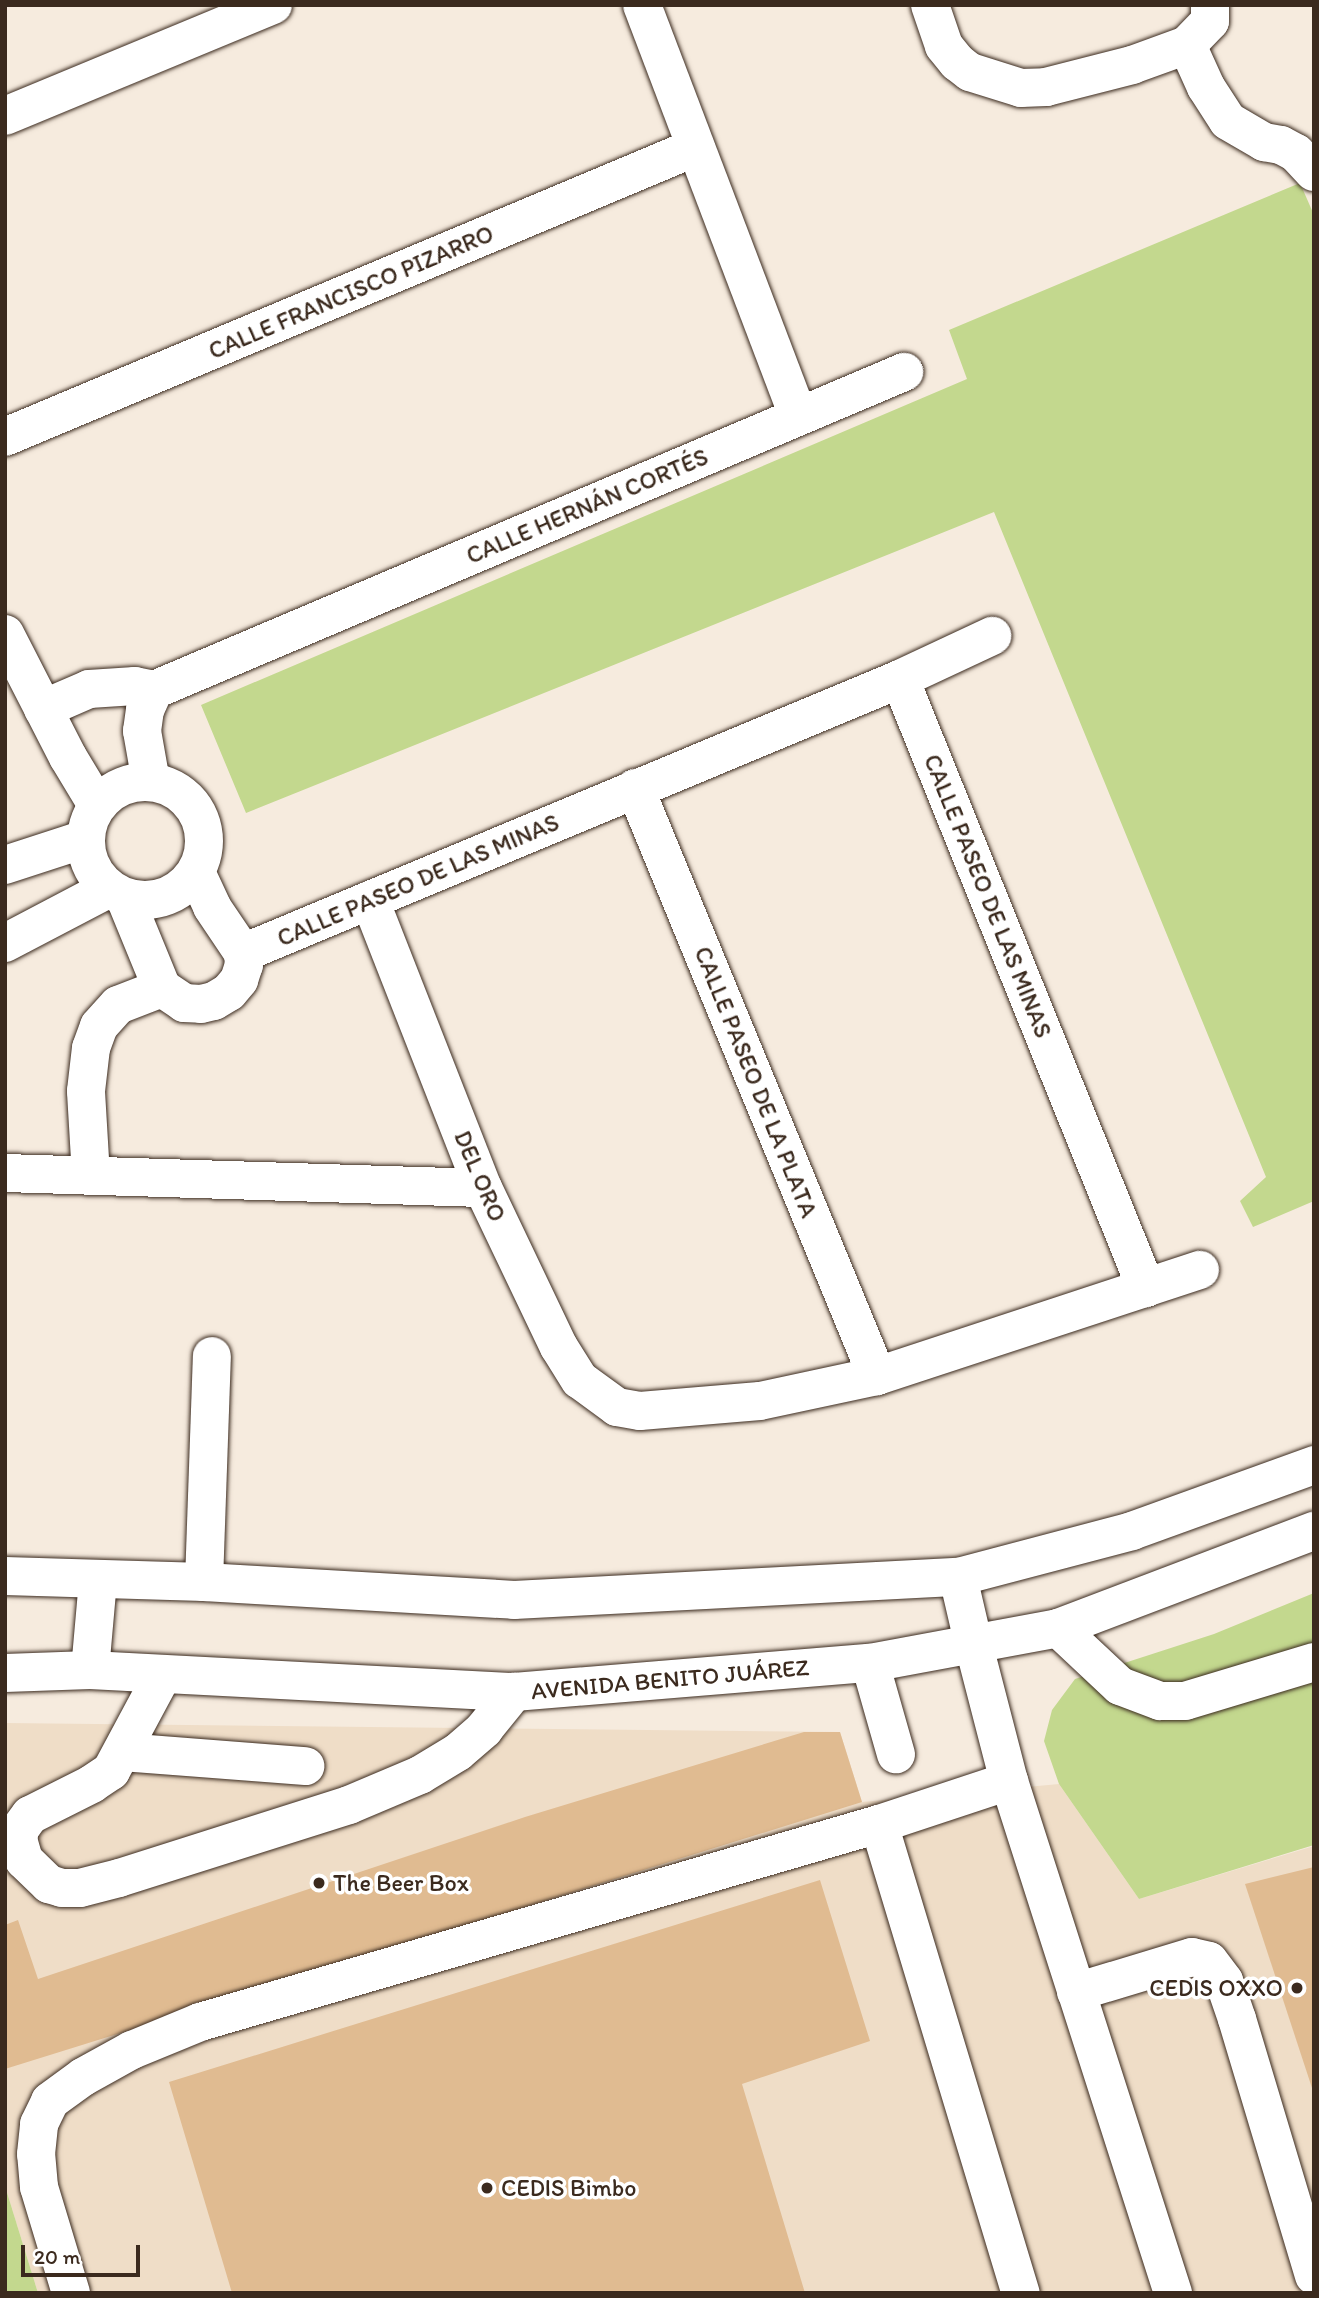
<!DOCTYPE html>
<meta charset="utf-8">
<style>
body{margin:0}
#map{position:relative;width:1319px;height:2298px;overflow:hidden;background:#f6ebde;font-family:Itim,sans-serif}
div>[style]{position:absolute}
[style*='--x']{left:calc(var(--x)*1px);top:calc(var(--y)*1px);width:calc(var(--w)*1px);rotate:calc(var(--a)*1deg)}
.built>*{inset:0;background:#efddc7}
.green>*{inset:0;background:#c3d88e}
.building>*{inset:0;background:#e0bb91}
.roads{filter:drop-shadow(0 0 2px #3b2a1e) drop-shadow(0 0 2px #3b2a1e)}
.minor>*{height:38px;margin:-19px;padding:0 19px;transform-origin:19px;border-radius:19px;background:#fff}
.minor>.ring{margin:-19px;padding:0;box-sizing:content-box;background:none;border:38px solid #fff;border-radius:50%}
.major>*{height:38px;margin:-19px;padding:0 19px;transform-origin:19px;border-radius:19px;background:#fff}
.dots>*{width:19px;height:19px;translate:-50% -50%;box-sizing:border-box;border:4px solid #fff;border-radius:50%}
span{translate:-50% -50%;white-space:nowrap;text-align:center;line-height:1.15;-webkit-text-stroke:7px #fff;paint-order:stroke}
.street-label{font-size:24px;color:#3b2a1e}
.poi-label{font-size:24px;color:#3b2a1e}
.left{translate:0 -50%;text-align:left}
.right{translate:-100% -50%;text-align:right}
.frame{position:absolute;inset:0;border:7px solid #3b2a1e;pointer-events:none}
.scale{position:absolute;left:21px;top:2245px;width:119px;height:32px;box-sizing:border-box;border:4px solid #3b2a1e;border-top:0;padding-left:9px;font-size:21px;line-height:24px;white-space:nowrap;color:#3b2a1e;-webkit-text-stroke:5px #fff;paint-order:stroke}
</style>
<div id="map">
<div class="built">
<div style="clip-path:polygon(5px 1723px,840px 1732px,862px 1802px,1059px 1784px,1139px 1899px,1314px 1846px,1314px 2293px,38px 2293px,5px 2186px)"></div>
</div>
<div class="green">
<div style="clip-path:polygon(1300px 183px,1314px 215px,1314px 1201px,1253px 1227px,1240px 1201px,1266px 1177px,994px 512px,246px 813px,201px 705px,967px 379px,949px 330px)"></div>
<div style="clip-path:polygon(1314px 1593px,1314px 1845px,1139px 1899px,1059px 1784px,1044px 1741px,1052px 1710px,1075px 1679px,1214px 1634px)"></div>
<div style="clip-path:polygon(5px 2186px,38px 2293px,5px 2293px)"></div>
</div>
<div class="building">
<div style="clip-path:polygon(804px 1732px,840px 1732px,862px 1802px,5px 2069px,5px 1925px,18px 1920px,38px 1979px,525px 1817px)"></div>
<div style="clip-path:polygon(1314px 1867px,1314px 2091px,1313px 2091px,1245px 1884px)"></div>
<div style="clip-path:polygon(820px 1880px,870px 2041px,742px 2084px,805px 2293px,232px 2293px,169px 2082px)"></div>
</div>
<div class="roads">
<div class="minor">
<div style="--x:642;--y:5;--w:440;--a:69.2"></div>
<div style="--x:930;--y:5;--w:43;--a:71.1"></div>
<div style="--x:944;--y:46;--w:21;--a:51"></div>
<div style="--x:957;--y:62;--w:16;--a:38"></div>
<div style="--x:970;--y:72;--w:53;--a:17.4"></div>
<div style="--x:1021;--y:88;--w:25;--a:-2"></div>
<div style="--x:1046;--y:87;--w:89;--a:-14.3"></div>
<div style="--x:1132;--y:65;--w:59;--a:-20"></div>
<div style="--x:1187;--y:45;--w:33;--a:-46"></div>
<div style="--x:1210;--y:21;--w:16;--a:-90"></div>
<div style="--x:1187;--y:45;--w:46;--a:65.7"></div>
<div style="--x:1206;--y:87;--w:40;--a:57.1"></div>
<div style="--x:1228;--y:121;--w:42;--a:30.3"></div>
<div style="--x:1264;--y:142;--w:17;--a:10"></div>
<div style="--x:1281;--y:145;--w:17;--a:28"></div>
<div style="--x:1296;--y:153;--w:26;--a:47"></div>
<div style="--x:5;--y:116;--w:290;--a:-22.5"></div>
<div style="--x:5;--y:437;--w:749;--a:-22.77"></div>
<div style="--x:5;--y:634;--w:138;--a:62.9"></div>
<div style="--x:68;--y:757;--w:56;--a:58.9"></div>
<div style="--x:900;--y:679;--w:657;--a:68"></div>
<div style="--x:43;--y:709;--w:50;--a:-23.5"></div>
<div style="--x:89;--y:689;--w:46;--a:-3.7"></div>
<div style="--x:135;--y:686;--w:19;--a:12"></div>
<div style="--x:154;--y:690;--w:815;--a:-22.98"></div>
<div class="ring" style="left:86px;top:782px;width:80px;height:80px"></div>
<div style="--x:151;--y:782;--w:52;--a:-100"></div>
<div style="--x:142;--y:731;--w:21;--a:-82"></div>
<div style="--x:145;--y:710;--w:22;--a:-66"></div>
<div style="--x:635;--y:788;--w:636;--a:67.63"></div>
<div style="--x:5;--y:865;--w:84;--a:-18"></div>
<div style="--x:196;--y:872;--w:38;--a:65"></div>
<div style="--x:212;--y:907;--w:55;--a:56"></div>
<div style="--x:125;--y:898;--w:97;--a:67.7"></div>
<div style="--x:370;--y:900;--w:309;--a:68.6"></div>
<div style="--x:483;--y:1188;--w:176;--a:64.5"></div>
<div style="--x:559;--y:1347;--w:39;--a:58"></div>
<div style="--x:580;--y:1380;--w:46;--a:36.1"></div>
<div style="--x:617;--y:1407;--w:23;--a:10"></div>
<div style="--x:640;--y:1411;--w:120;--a:-4.8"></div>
<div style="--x:760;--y:1401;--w:120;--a:-12.1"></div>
<div style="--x:877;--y:1376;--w:340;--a:-18.2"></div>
<div style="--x:5;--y:943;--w:116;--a:-27.7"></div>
<div style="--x:5;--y:1173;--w:478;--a:1.8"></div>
<div style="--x:91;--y:1176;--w:85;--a:-93.4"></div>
<div style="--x:86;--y:1091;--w:43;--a:-83.4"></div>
<div style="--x:91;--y:1048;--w:23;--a:-70"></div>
<div style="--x:99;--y:1026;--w:28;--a:-48"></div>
<div style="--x:118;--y:1005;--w:47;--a:-21.1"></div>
<div style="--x:162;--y:988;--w:27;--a:34"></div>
<div style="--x:184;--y:1003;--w:17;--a:3"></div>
<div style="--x:201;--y:1004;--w:13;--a:-13"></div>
<div style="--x:214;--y:1001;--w:17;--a:-31"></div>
<div style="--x:229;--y:992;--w:16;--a:-50"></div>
<div style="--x:239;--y:980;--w:16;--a:-72"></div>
<div style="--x:244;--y:965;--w:12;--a:-95"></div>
<div style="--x:243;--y:953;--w:712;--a:-22.64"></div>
<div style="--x:900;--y:679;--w:102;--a:-25.1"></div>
<div style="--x:204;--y:1582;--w:226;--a:-88"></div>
<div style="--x:1058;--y:1628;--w:85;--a:43.1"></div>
<div style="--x:1120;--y:1686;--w:43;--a:20.6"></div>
<div style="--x:1160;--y:1701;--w:25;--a:0"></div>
<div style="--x:1185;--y:1701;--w:135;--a:-16.8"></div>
<div style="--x:974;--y:1646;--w:139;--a:75.5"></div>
<div style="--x:1009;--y:1781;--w:538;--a:72.24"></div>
<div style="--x:870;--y:1663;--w:95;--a:74.1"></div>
<div style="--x:163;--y:1674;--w:110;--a:118.2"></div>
<div style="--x:111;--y:1771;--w:23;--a:146"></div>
<div style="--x:92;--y:1784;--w:69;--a:153.4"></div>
<div style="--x:30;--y:1815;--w:17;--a:126"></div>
<div style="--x:20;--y:1829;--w:10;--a:101"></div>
<div style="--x:18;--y:1839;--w:22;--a:74"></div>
<div style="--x:24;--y:1860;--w:35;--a:44"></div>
<div style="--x:49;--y:1884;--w:14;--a:17"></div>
<div style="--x:62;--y:1888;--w:18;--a:0"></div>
<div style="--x:80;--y:1888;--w:40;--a:-14.4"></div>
<div style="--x:119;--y:1878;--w:241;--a:-17.6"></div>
<div style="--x:349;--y:1805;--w:77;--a:-22.9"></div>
<div style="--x:420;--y:1775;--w:44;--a:-31.2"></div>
<div style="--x:458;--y:1752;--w:35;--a:-41"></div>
<div style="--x:484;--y:1729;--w:48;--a:-51"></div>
<div style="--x:122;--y:1752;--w:184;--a:4.4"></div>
<div style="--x:879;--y:1824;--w:490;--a:73.2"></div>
<div style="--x:1076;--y:1992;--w:121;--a:-16.8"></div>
<div style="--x:1192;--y:1957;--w:17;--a:13"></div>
<div style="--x:1209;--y:1961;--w:25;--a:53"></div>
<div style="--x:1224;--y:1981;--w:40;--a:71.1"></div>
<div style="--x:1237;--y:2019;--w:268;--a:73.3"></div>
<div style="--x:71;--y:2293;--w:111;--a:-106.8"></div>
<div style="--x:39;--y:2187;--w:33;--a:-95"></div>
<div style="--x:36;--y:2154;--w:30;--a:-84"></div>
<div style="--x:39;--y:2124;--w:25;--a:-64"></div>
<div style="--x:50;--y:2101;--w:41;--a:-36"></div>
<div style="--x:83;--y:2077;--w:56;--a:-28.9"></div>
<div style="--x:132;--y:2050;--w:74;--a:-22.4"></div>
<div style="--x:200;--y:2022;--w:707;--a:-16.26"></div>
<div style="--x:879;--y:1824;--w:137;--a:-18.3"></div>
</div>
<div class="major">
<div style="--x:5;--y:1576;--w:199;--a:1.7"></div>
<div style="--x:204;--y:1582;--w:311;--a:3.3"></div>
<div style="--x:514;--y:1600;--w:445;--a:-3"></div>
<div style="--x:958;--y:1577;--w:180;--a:-14.8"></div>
<div style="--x:1132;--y:1531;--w:194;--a:-19.9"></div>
<div style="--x:958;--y:1577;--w:71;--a:76.9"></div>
<div style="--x:90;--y:1670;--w:90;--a:-84.9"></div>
<div style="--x:5;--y:1673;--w:85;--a:-2"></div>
<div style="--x:90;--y:1670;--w:425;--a:3"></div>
<div style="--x:514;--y:1692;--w:357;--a:-4.7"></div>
<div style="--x:870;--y:1663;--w:191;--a:-10.5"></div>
<div style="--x:1058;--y:1628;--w:274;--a:-20.8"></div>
</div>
</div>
<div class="dots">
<div style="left:319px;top:1883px;background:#3b2a1e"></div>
<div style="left:1297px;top:1988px;background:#3b2a1e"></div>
<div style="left:487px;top:2188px;background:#3b2a1e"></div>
</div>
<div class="street-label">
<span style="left:351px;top:292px;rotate:-23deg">CALLE FRANCISCO PIZARRO</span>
<span style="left:587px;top:506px;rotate:-23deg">CALLE HERNÁN CORTÉS</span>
<span style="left:418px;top:880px;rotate:-23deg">CALLE PASEO DE LAS MINAS</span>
<span style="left:988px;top:896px;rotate:68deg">CALLE PASEO DE LAS MINAS</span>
<span style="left:756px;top:1082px;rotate:68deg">CALLE PASEO DE LA PLATA</span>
<span style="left:480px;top:1176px;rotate:67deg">DEL ORO</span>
<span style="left:670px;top:1679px;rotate:-5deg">AVENIDA BENITO JUÁREZ</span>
</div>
<div class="poi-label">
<span class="left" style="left:333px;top:1883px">The Beer Box</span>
<span class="right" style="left:1283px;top:1988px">CEDIS OXXO</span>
<span class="left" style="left:501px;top:2188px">CEDIS Bimbo</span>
</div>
<div class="frame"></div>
<div class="scale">20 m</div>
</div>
